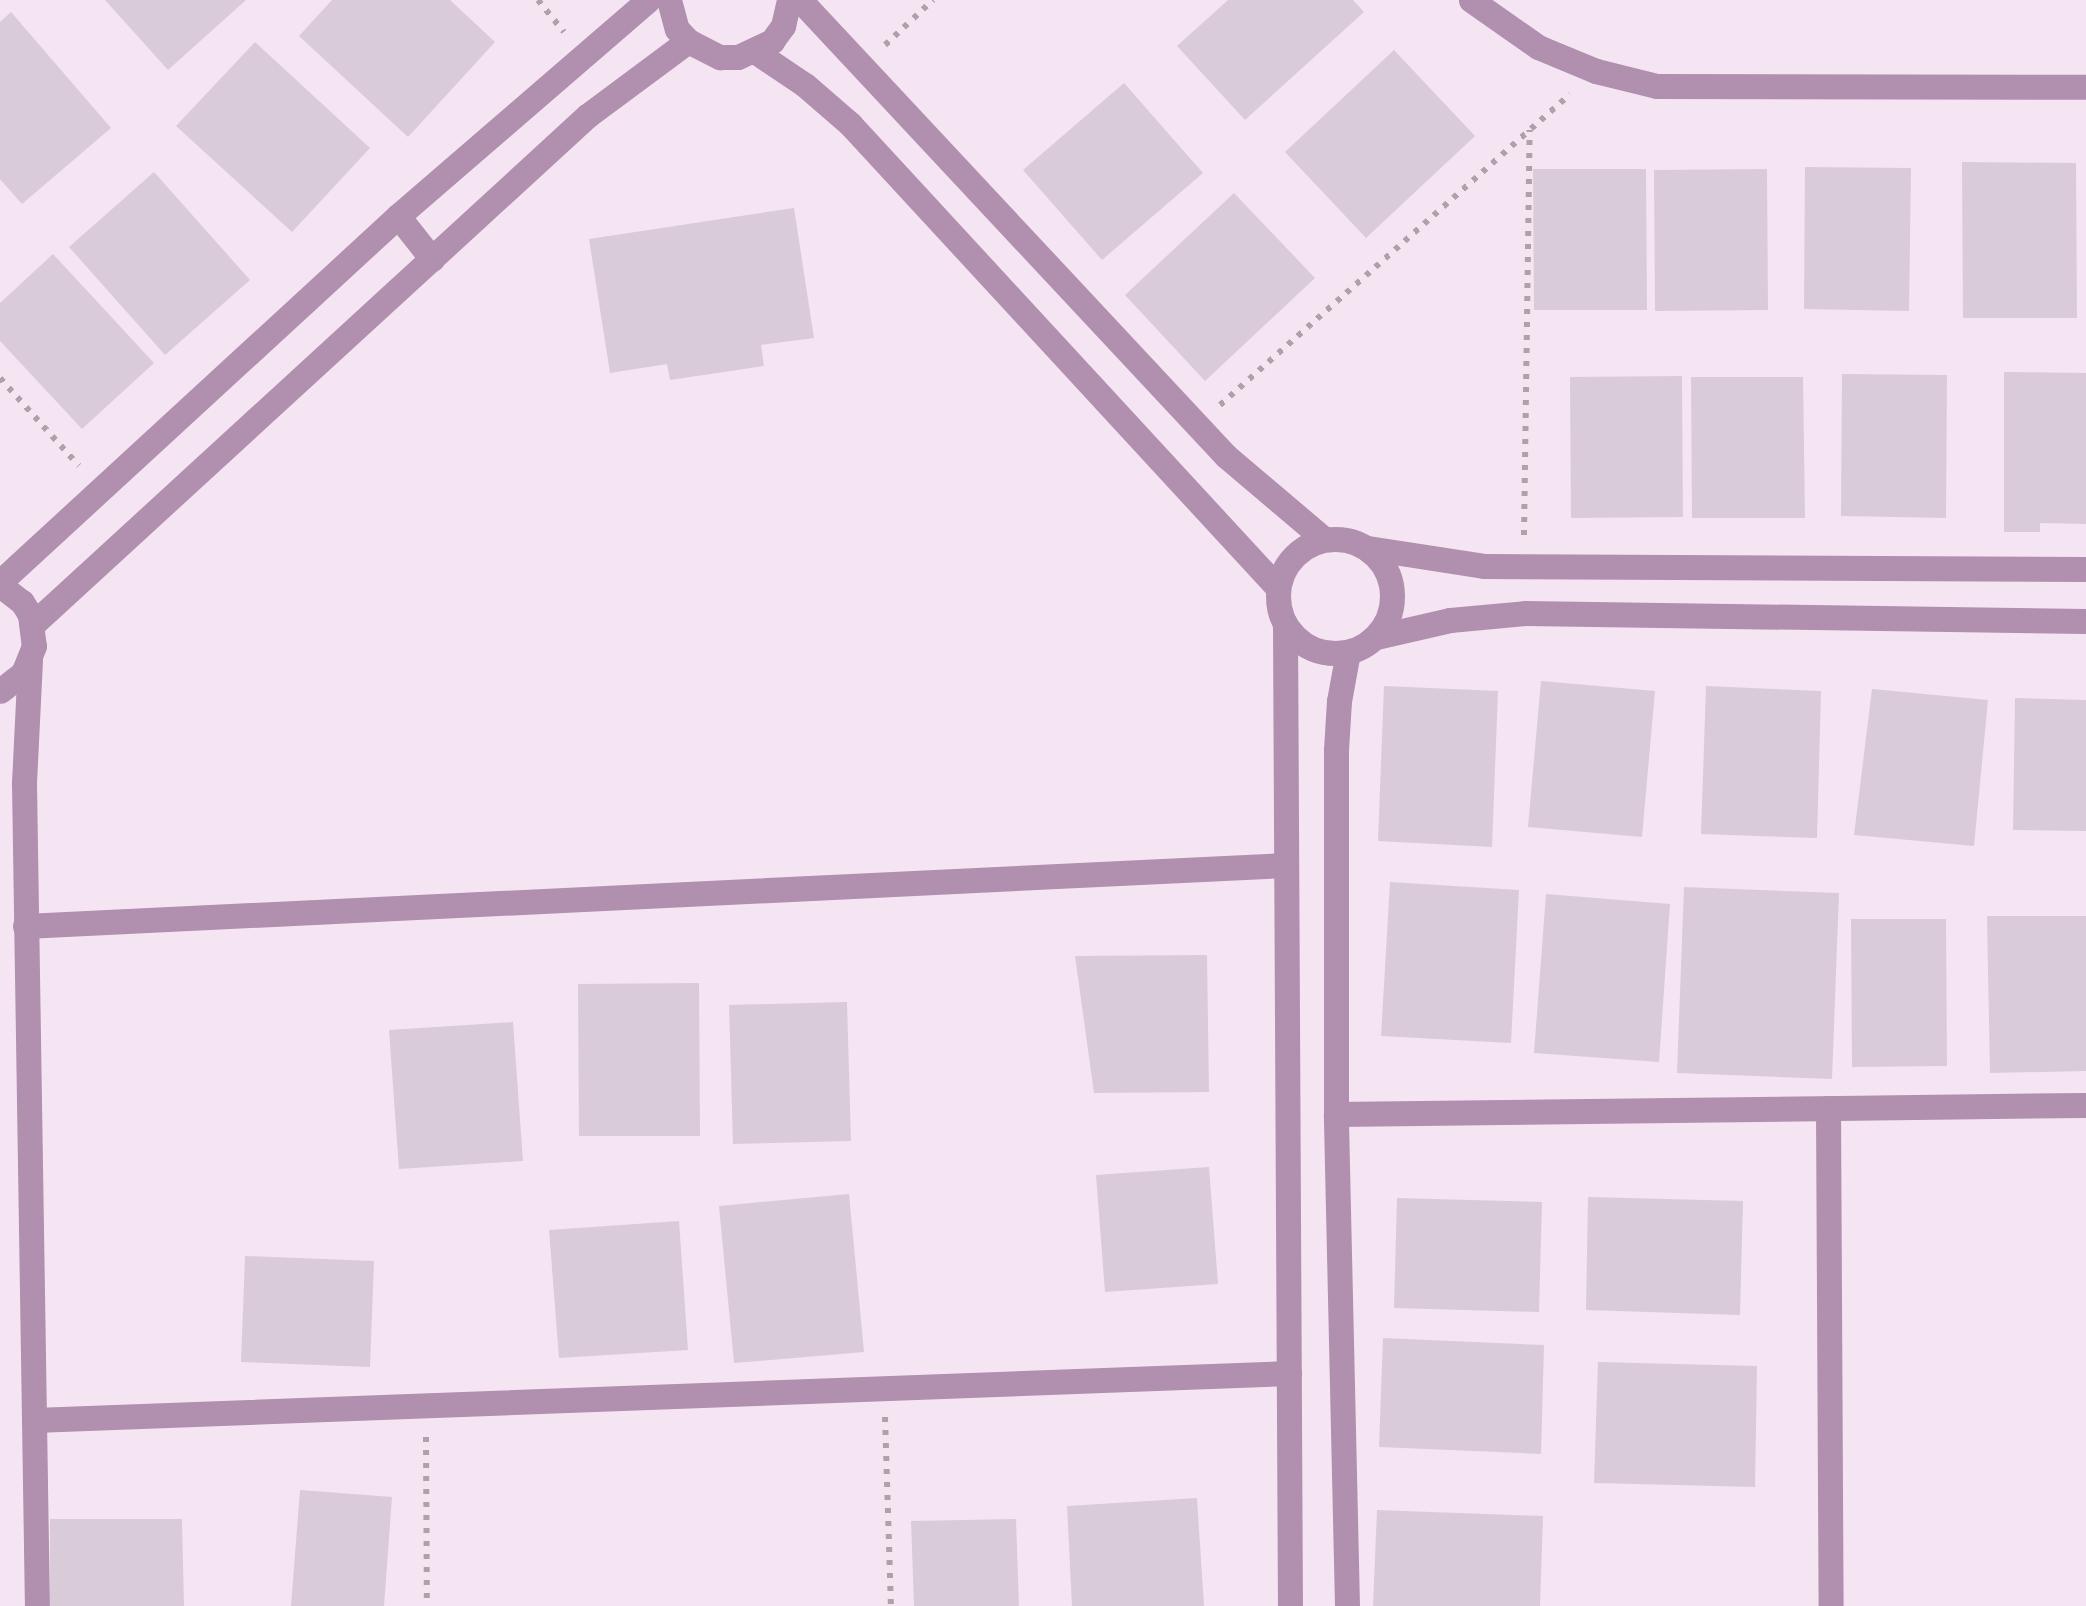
<!DOCTYPE html>
<style>
body{margin:0}
#map{position:relative;width:2086px;height:1606px;overflow:hidden;background:#f5e5f3;font-family:"PT Sans Narrow",sans-serif}
div>[style]{position:absolute}
[style*='--x']{left:calc(var(--x)*1px);top:calc(var(--y)*1px);width:calc(var(--w)*1px);rotate:calc(var(--a)*1deg)}
.building>*{inset:0;background:#dacbd8}
.path>*{height:6px;margin-top:-3px;transform-origin:0;background:repeating-linear-gradient(90deg,#ada1ac 0 5px,transparent 0 13px)}
.street>*{height:25px;margin:-12.5px;padding:0 12.5px;transform-origin:12.5px;border-radius:12.5px;background:#b18fae}
.street>.ring{margin:-12.5px;padding:0;box-sizing:content-box;background:none;border:25px solid #b18fae;border-radius:50%}
span{translate:-50% -50%;white-space:nowrap;text-align:center;line-height:1.15;-webkit-text-stroke:8px #f5e5f3;paint-order:stroke}
</style>
<div id="map">
<div class="building">
<div style="clip-path:polygon(105px 0,246px 0,168px 70px)"></div>
<div style="clip-path:polygon(332px 0,450px 0,495px 42px,408px 137px,299px 36px)"></div>
<div style="clip-path:polygon(1228px 0,1353px 0,1364px 12px,1245px 120px,1177px 46px)"></div>
<div style="clip-path:polygon(11px 12px,111px 128px,22px 204px,0 179px,0 22px)"></div>
<div style="clip-path:polygon(255px 42px,370px 148px,292px 232px,176px 126px)"></div>
<div style="clip-path:polygon(1394px 50px,1475px 136px,1366px 238px,1285px 152px)"></div>
<div style="clip-path:polygon(1124px 83px,1203px 173px,1102px 260px,1023px 170px)"></div>
<div style="clip-path:polygon(1962px 162px,2076px 163px,2077px 318px,1963px 318px)"></div>
<div style="clip-path:polygon(1805px 167px,1911px 168px,1909px 311px,1804px 309px)"></div>
<div style="clip-path:polygon(1533px 169px,1646px 169px,1647px 310px,1534px 310px)"></div>
<div style="clip-path:polygon(1767px 169px,1768px 310px,1655px 311px,1654px 170px)"></div>
<div style="clip-path:polygon(154px 172px,250px 280px,165px 355px,69px 247px)"></div>
<div style="clip-path:polygon(1234px 193px,1315px 278px,1205px 381px,1125px 295px)"></div>
<div style="clip-path:polygon(794px 208px,814px 338px,761px 345px,764px 366px,670px 380px,667px 364px,610px 373px,589px 239px)"></div>
<div style="clip-path:polygon(53px 254px,154px 363px,82px 429px,0 341px,0 303px)"></div>
<div style="clip-path:polygon(2004px 372px,2086px 373px,2086px 524px,2040px 523px,2040px 532px,2004px 532px)"></div>
<div style="clip-path:polygon(1842px 374px,1947px 375px,1946px 518px,1841px 516px)"></div>
<div style="clip-path:polygon(1682px 376px,1683px 517px,1571px 518px,1570px 377px)"></div>
<div style="clip-path:polygon(1691px 377px,1803px 377px,1805px 518px,1692px 518px)"></div>
<div style="clip-path:polygon(1541px 681px,1655px 691px,1642px 837px,1528px 827px)"></div>
<div style="clip-path:polygon(1384px 686px,1498px 691px,1492px 847px,1378px 841px)"></div>
<div style="clip-path:polygon(1706px 686px,1821px 691px,1817px 838px,1701px 834px)"></div>
<div style="clip-path:polygon(1872px 689px,1988px 700px,1974px 846px,1854px 835px)"></div>
<div style="clip-path:polygon(2015px 698px,2086px 700px,2086px 831px,2013px 830px)"></div>
<div style="clip-path:polygon(1390px 882px,1519px 890px,1511px 1043px,1381px 1036px)"></div>
<div style="clip-path:polygon(1684px 887px,1839px 893px,1832px 1079px,1677px 1073px)"></div>
<div style="clip-path:polygon(1546px 894px,1670px 904px,1659px 1062px,1534px 1053px)"></div>
<div style="clip-path:polygon(1987px 916px,2086px 916px,2086px 1071px,1990px 1073px)"></div>
<div style="clip-path:polygon(1851px 919px,1946px 919px,1947px 1066px,1852px 1067px)"></div>
<div style="clip-path:polygon(1207px 955px,1209px 1092px,1094px 1093px,1075px 956px)"></div>
<div style="clip-path:polygon(699px 983px,700px 1136px,579px 1136px,578px 984px)"></div>
<div style="clip-path:polygon(847px 1002px,851px 1141px,733px 1144px,729px 1005px)"></div>
<div style="clip-path:polygon(513px 1022px,523px 1161px,399px 1169px,389px 1030px)"></div>
<div style="clip-path:polygon(1209px 1167px,1218px 1284px,1105px 1292px,1096px 1175px)"></div>
<div style="clip-path:polygon(849px 1194px,864px 1352px,734px 1363px,719px 1206px)"></div>
<div style="clip-path:polygon(1588px 1197px,1743px 1201px,1740px 1315px,1586px 1310px)"></div>
<div style="clip-path:polygon(1397px 1198px,1542px 1202px,1539px 1312px,1394px 1308px)"></div>
<div style="clip-path:polygon(679px 1221px,688px 1350px,559px 1358px,549px 1230px)"></div>
<div style="clip-path:polygon(245px 1256px,374px 1261px,370px 1367px,241px 1362px)"></div>
<div style="clip-path:polygon(1383px 1338px,1544px 1345px,1541px 1454px,1379px 1447px)"></div>
<div style="clip-path:polygon(1598px 1362px,1757px 1366px,1755px 1487px,1594px 1483px)"></div>
<div style="clip-path:polygon(300px 1490px,392px 1497px,384px 1606px,291px 1606px)"></div>
<div style="clip-path:polygon(1197px 1498px,1204px 1606px,1072px 1606px,1067px 1506px)"></div>
<div style="clip-path:polygon(1377px 1510px,1543px 1516px,1540px 1606px,1373px 1606px)"></div>
<div style="clip-path:polygon(50px 1519px,182px 1519px,184px 1606px,50px 1606px)"></div>
<div style="clip-path:polygon(1016px 1519px,1019px 1606px,914px 1606px,911px 1521px)"></div>
</div>
<div class="path">
<div style="--x:538;--y:0;--w:41;--a:50.9"></div>
<div style="--x:885;--y:45;--w:66;--a:-43.2"></div>
<div style="--x:0;--y:378;--w:118;--a:48.1"></div>
<div style="--x:1220;--y:405;--w:468;--a:-41.6"></div>
<div style="--x:1524;--y:535;--w:405;--a:-89.2"></div>
<div style="--x:885;--y:1417;--w:189;--a:88.2"></div>
<div style="--x:426;--y:1437;--w:169;--a:89.7"></div>
</div>
<div class="street">
<div style="--x:669;--y:0;--w:30;--a:75"></div>
<div style="--x:677;--y:29;--w:16;--a:47"></div>
<div style="--x:688;--y:41;--w:36;--a:27"></div>
<div style="--x:720;--y:57;--w:18;--a:0"></div>
<div style="--x:738;--y:57;--w:38;--a:-25"></div>
<div style="--x:772;--y:41;--w:19;--a:-54"></div>
<div style="--x:783;--y:26;--w:27;--a:-77"></div>
<div style="--x:800;--y:0;--w:624;--a:46.95"></div>
<div style="--x:1226;--y:456;--w:128;--a:40.3"></div>
<div style="--x:1471;--y:0;--w:82;--a:35"></div>
<div style="--x:1538;--y:47;--w:63;--a:22.5"></div>
<div style="--x:1596;--y:71;--w:63;--a:13.8"></div>
<div style="--x:1657;--y:86;--w:429;--a:0.1"></div>
<div style="--x:756;--y:52;--w:59;--a:34"></div>
<div style="--x:805;--y:85;--w:60;--a:40.9"></div>
<div style="--x:850;--y:124;--w:631;--a:47.31"></div>
<div style="--x:398;--y:216;--w:55;--a:51.7"></div>
<div class="ring" style="left:1278px;top:539px;width:89px;height:89px"></div>
<div style="--x:1368;--y:548;--w:117;--a:8.8"></div>
<div style="--x:1484;--y:566;--w:602;--a:0.29"></div>
<div style="--x:0;--y:582;--w:541;--a:-42.6"></div>
<div style="--x:398;--y:216;--w:330;--a:-40.8"></div>
<div style="--x:0;--y:585;--w:28;--a:38"></div>
<div style="--x:22;--y:602;--w:15;--a:58"></div>
<div style="--x:30;--y:615;--w:31;--a:83"></div>
<div style="--x:34;--y:646;--w:29;--a:112"></div>
<div style="--x:23;--y:673;--w:29;--a:142"></div>
<div style="--x:32;--y:625;--w:753;--a:-42.52"></div>
<div style="--x:587;--y:116;--w:126;--a:-36.6"></div>
<div style="--x:1285;--y:625;--w:981;--a:89.71"></div>
<div style="--x:1376;--y:637;--w:76;--a:-12.9"></div>
<div style="--x:1450;--y:620;--w:75;--a:-5.3"></div>
<div style="--x:1525;--y:613;--w:561;--a:0.82"></div>
<div style="--x:30;--y:660;--w:123;--a:92.8"></div>
<div style="--x:24;--y:783;--w:823;--a:89.1"></div>
<div style="--x:25;--y:926;--w:1261;--a:-2.77"></div>
<div style="--x:1828;--y:1108;--w:498;--a:89.7"></div>
<div style="--x:1336;--y:1114;--w:750;--a:-0.69"></div>
<div style="--x:34;--y:1420;--w:1256;--a:-2.14"></div>
<div style="--x:1347;--y:1606;--w:492;--a:-91.3"></div>
<div style="--x:1336;--y:1114;--w:364;--a:-90"></div>
<div style="--x:1336;--y:750;--w:49;--a:-86.5"></div>
<div style="--x:1339;--y:701;--w:50;--a:-79.6"></div>
</div>
</div>
